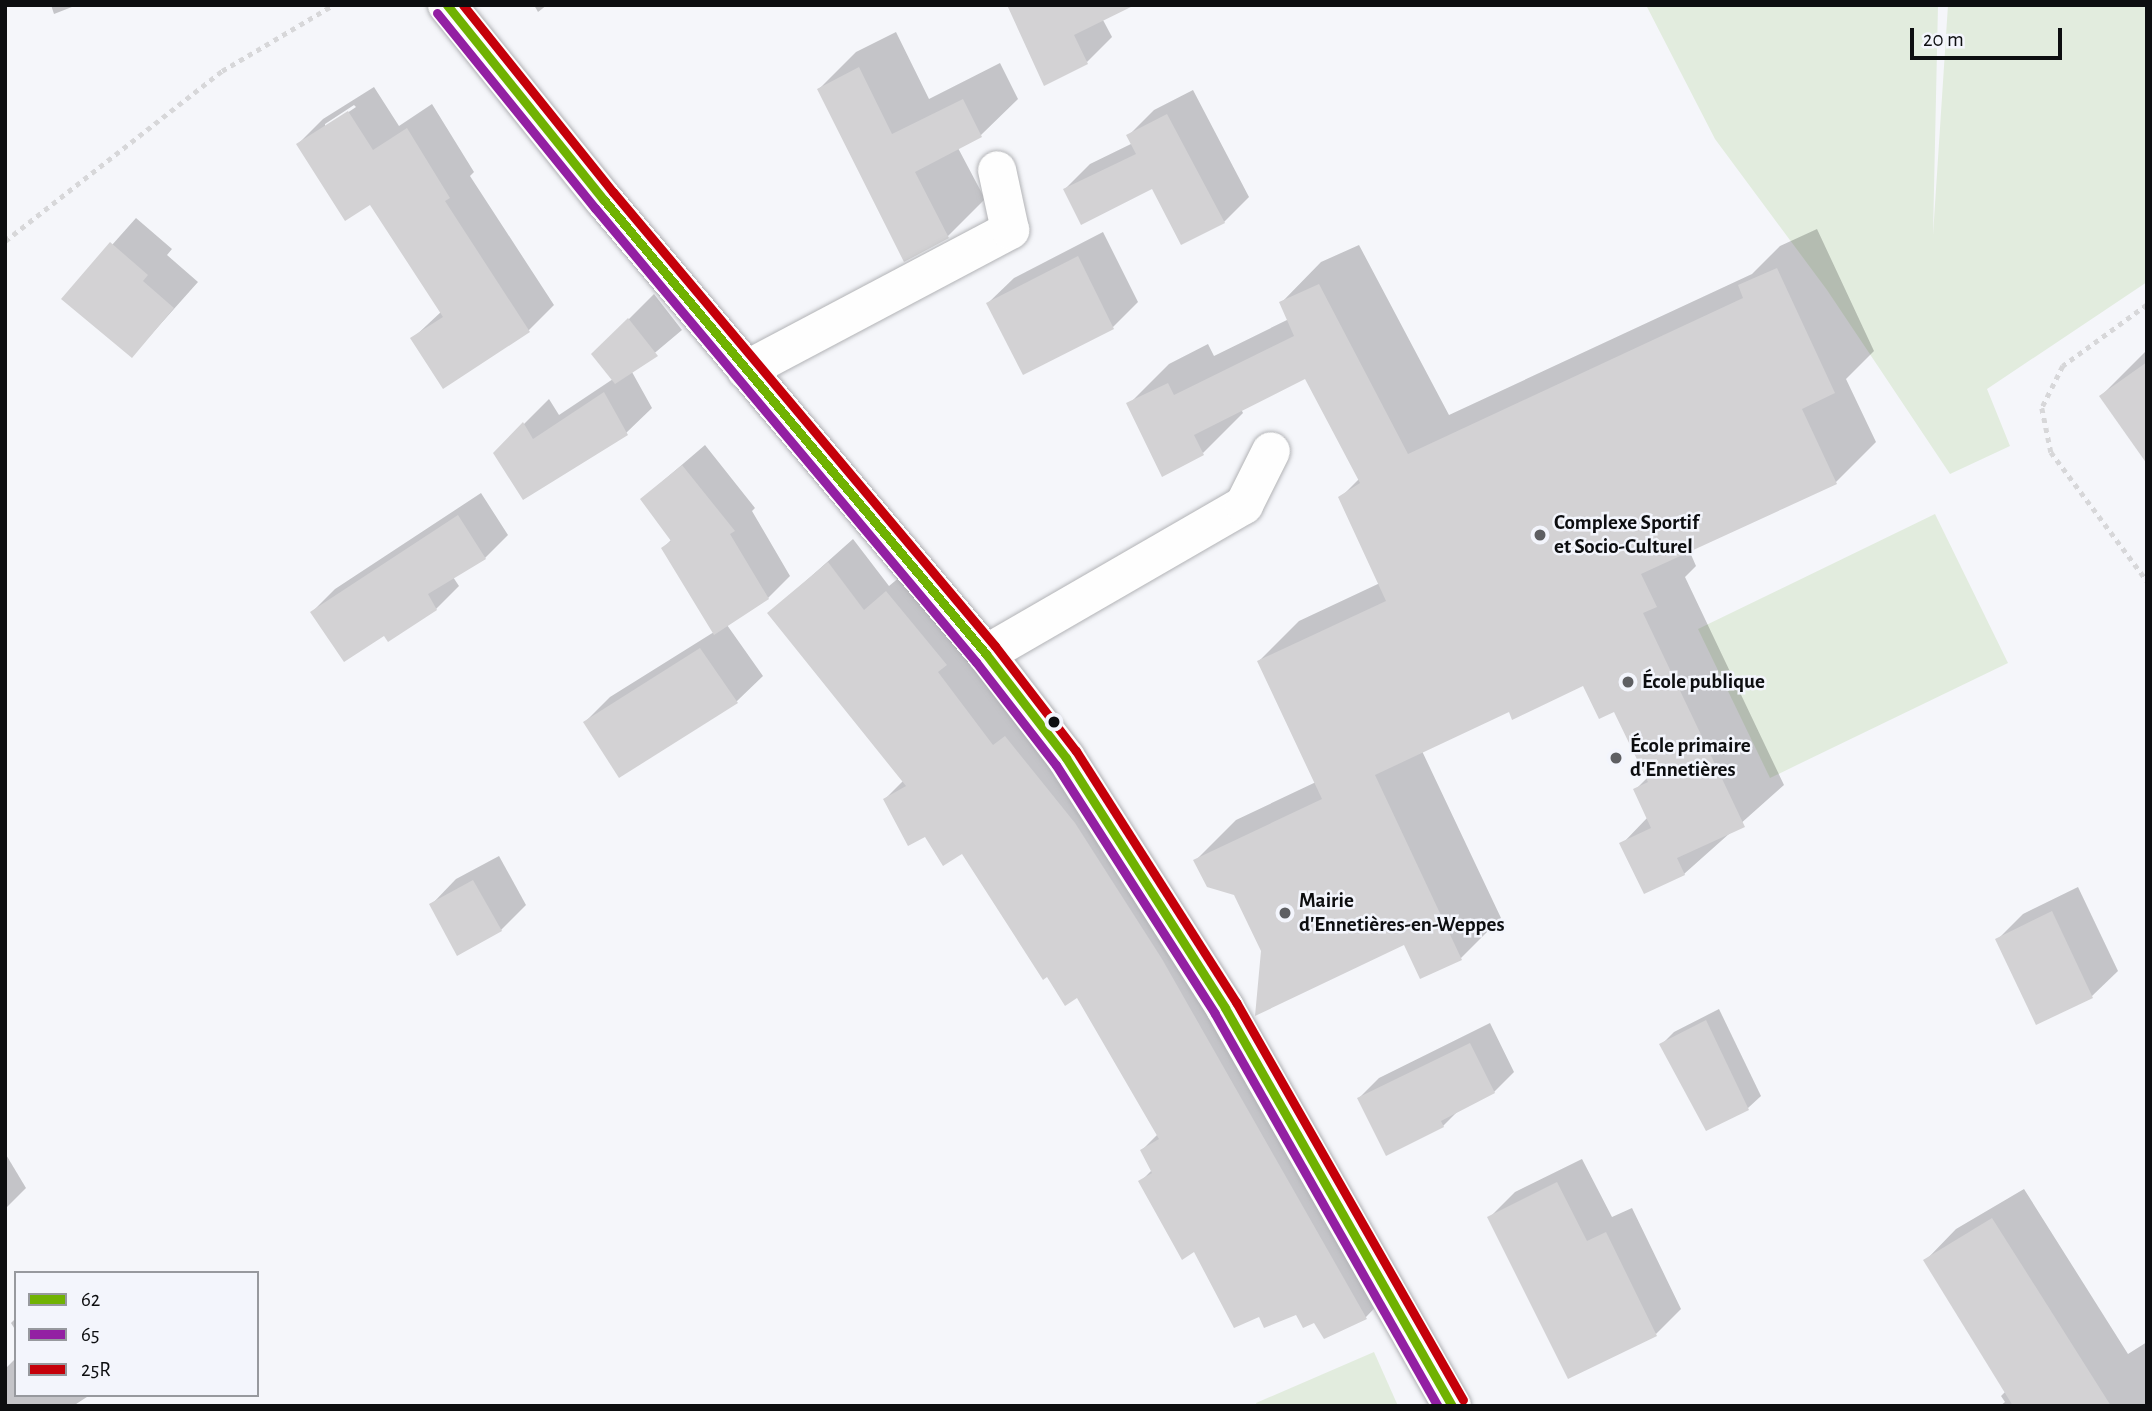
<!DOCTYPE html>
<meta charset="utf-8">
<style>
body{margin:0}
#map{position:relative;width:2152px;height:1411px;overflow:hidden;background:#f5f6fa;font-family:"Alegreya Sans",sans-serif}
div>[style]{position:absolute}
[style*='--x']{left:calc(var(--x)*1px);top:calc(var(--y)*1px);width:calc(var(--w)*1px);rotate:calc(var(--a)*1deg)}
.green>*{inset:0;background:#e2ecde}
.shadow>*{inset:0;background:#0003}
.building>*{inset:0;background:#d3d2d4}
.path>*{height:4.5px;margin-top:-2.25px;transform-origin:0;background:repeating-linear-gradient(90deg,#d7d7d9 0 5px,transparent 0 10px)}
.roads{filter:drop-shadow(0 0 2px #b2b3b6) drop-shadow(0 0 2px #b2b3b6)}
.street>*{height:38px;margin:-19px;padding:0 19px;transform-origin:19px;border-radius:19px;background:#fefefe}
.secondary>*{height:38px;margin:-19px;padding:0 19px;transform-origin:19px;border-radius:19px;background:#fefefe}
.bus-1>*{height:9px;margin:-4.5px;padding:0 4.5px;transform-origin:4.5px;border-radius:4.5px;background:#70b202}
.bus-2>*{height:9px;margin:-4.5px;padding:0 4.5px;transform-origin:4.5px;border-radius:4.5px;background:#9320a3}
.bus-3>*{height:9px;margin:-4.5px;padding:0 4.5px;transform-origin:4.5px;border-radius:4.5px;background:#c5000a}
.dots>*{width:19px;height:19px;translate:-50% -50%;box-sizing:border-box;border:4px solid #f3f5fc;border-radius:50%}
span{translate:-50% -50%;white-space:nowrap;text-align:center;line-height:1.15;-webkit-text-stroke:5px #f3f5fc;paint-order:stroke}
.poi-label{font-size:21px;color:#0d0e10;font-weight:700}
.left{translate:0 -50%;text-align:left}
.frame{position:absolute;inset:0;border:7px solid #0d0e10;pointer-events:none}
.legend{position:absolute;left:14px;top:1271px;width:245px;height:126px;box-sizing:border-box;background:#f3f5fc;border:2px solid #97999e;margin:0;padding:9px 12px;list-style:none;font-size:21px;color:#0d0e10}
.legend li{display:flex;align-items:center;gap:14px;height:35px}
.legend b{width:35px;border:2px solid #97999e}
.scale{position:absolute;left:1910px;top:28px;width:152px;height:32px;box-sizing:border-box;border:4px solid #0d0e10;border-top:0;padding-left:9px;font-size:21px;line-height:24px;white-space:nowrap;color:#0d0e10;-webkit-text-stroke:5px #f3f5fc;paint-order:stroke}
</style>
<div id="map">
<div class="green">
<div style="clip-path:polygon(1646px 5px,1938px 5px,1933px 235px,1948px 5px,2147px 5px,2147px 282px,1987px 389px,2010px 446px,1950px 474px,1827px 290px,1715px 139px)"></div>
<div style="clip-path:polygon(1935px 514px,2008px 663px,1770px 778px,1698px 629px)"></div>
<div style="clip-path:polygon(1374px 1352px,1398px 1406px,1257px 1406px,1256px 1403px)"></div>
</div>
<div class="shadow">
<div style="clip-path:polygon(51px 5px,77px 5px,54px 14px)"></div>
<div style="clip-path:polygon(534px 5px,547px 5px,538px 12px)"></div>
<div style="clip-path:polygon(1008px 5px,1095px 5px,1112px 37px,1087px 62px)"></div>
<div style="clip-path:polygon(896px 32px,929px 99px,1000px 63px,1018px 99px,981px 135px,958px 148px,985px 199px,948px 236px,905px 259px,819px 89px,856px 52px)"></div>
<div style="clip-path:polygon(evenodd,374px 87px,399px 126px,432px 104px,474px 172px,470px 176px,554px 305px,529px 330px,444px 386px,412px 339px,442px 311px,371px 202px,298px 144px,323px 119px,374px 87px,354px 105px,356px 107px,325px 128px,325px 124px,354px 105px)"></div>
<div style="clip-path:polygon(1193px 90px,1249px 197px,1224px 222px,1153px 187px,1065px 189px,1090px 164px,1133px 143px,1129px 135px,1154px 110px)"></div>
<div style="clip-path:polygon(136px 218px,172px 249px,167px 255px,198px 282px,132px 356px,64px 299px)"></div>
<div style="clip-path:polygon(1817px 229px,1874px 351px,1846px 379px,1876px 442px,1836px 482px,1689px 550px,1696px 566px,1685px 577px,1784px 785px,1684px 874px,1622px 844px,1648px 817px,1635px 790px,1648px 777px,1614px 709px,1584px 684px,1510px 710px,1422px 751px,1501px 918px,1461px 958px,1405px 943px,1263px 951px,1235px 893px,1196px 860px,1236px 820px,1316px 782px,1259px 661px,1299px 621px,1380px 583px,1341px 497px,1360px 478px,1306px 377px,1241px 409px,1243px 413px,1203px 453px,1129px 404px,1169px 364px,1208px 344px,1214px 356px,1289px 319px,1281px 303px,1321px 262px,1359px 245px,1449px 415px,1752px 274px,1780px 246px)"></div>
<div style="clip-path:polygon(1103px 232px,1138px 302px,1113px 327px,988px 303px,1014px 278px)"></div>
<div style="clip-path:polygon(654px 294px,682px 330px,632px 372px,652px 408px,626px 433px,495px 453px,549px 399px,559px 415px,613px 379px,593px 355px)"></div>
<div style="clip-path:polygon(2147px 350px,2147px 461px,2101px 396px)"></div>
<div style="clip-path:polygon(705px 445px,755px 508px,752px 511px,790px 576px,768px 598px,727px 625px,763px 676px,737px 701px,619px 776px,585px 722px,610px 697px,714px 632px,663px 548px,672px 539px,642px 499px)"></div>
<div style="clip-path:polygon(481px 493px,508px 535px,485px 558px,453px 577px,459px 586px,436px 609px,384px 634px,312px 612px,335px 589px)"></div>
<div style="clip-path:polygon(853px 539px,889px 586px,912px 567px,1030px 713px,1390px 1292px,1366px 1317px,1315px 1320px,1297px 1312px,1260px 1315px,1195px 1250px,1140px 1182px,1152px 1170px,1142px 1150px,1158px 1134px,1078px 995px,963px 852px,926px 834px,885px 799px,904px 780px,770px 613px)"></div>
<div style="clip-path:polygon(499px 856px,526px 905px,501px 930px,431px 905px,456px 879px)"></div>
<div style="clip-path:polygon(2078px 887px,2118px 971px,2092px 996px,2036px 1023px,1998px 939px,2023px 914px)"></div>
<div style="clip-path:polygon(1719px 1009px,1761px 1096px,1748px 1108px,1707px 1128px,1661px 1045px,1674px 1032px)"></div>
<div style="clip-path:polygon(1490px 1023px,1514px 1072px,1494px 1092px,1459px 1110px,1443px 1126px,1359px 1098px,1379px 1078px)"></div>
<div style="clip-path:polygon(5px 1153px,26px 1188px,5px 1209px)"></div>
<div style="clip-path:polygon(1582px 1159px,1612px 1217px,1632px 1208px,1681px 1309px,1656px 1334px,1490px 1217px,1515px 1192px)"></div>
<div style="clip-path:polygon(2024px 1189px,2128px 1354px,2147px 1342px,2147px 1406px,2000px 1406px,2005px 1402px,2001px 1396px,2006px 1391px,1926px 1260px,1956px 1229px)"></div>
<div style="clip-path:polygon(16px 1318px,16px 1331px,11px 1323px)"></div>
<div style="clip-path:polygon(15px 1359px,16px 1395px,90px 1395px,73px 1406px,5px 1406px,5px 1369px)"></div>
</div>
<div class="building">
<div style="clip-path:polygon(1007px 5px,1135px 5px,1074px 35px,1088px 64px,1044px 86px)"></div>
<div style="clip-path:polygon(859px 67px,892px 134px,963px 99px,982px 137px,915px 172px,949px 238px,904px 262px,817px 89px)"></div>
<div style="clip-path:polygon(348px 111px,373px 150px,407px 128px,450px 198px,445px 201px,530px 332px,443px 389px,410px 338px,443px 317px,370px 205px,345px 221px,296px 144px)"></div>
<div style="clip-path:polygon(1167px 114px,1225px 223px,1181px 245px,1152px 189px,1081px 225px,1063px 189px,1136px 154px,1126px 135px)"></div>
<div style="clip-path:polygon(110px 242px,148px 275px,143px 281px,174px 308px,132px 358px,61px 299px)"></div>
<div style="clip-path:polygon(1078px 256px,1114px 329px,1023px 375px,986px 303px)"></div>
<div style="clip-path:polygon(1777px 268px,1835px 393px,1802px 409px,1837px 484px,1641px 574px,1657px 607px,1643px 613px,1745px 827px,1677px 858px,1685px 875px,1644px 894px,1619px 843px,1651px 828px,1633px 789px,1648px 782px,1614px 712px,1599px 719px,1583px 686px,1512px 720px,1509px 712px,1375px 775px,1462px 960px,1420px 979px,1404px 945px,1255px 1016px,1261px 951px,1234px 895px,1207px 887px,1193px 860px,1322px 799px,1257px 661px,1386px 601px,1338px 497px,1360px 483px,1305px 379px,1194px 435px,1204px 455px,1162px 477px,1126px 403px,1168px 383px,1174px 395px,1294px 336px,1279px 302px,1319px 284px,1408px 454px,1743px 298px,1738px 285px)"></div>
<div style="clip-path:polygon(628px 318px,658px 356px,615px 384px,591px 354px)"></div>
<div style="clip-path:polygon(2147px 362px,2147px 464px,2099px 396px)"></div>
<div style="clip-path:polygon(604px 392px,628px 435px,523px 500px,493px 453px,523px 422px,533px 439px)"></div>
<div style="clip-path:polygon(682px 465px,735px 531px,730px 534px,769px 599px,714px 635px,661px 548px,671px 541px,640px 499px)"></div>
<div style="clip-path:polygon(458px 515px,486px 559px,428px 594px,437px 610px,388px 642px,384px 636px,344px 662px,310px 612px)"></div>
<div style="clip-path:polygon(828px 562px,864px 610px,886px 591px,947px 665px,938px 672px,993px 745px,1005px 736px,1075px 823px,1162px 959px,1367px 1319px,1324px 1339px,1314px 1323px,1303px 1328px,1296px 1315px,1264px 1328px,1259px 1317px,1234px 1328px,1194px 1252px,1182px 1260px,1138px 1181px,1152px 1173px,1140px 1150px,1159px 1139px,1077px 998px,1065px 1006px,1047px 977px,1043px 980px,962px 854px,943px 866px,925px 837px,908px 846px,883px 799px,906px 786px,767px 613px)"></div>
<div style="clip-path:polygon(700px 648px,738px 703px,619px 778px,583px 722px)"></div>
<div style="clip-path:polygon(473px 880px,502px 931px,457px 956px,429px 904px)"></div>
<div style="clip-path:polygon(2052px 911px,2093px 998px,2036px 1025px,1995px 939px)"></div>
<div style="clip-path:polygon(1706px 1020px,1749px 1110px,1706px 1131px,1659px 1044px)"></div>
<div style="clip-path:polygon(1470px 1043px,1495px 1093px,1441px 1121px,1444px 1127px,1386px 1156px,1357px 1098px)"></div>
<div style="clip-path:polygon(1557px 1182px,1587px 1241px,1606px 1232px,1657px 1336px,1568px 1379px,1487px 1217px)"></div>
<div style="clip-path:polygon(1992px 1218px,2044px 1300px,2111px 1406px,2013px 1406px,1923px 1260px)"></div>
</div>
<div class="path">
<div style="--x:5;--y:241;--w:276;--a:-38.1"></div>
<div style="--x:222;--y:71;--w:129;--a:-30.7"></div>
<div style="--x:2147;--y:305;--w:104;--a:144"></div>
<div style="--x:2063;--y:366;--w:47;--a:116.6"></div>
<div style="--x:2042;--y:408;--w:45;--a:78.4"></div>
<div style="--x:2051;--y:452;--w:161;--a:53.3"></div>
</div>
<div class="roads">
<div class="street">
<div style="--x:746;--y:370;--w:299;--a:-27.9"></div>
<div style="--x:1010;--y:230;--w:61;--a:-102.2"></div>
<div style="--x:986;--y:654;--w:298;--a:-30"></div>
<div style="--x:1244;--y:505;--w:60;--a:-63.4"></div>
</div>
<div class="secondary">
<div style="--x:447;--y:5;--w:250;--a:51.2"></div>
<div style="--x:604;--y:200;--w:593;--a:49.92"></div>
<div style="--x:986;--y:654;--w:131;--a:52.4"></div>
<div style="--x:1066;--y:758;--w:296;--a:57.5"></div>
<div style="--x:1225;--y:1008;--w:458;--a:60.3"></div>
</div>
</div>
<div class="bus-1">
<div style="--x:447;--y:5;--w:250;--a:51.2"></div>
<div style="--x:604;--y:200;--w:593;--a:49.92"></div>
<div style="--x:986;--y:654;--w:131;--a:52.4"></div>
<div style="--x:1066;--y:758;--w:296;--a:57.5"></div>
<div style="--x:1225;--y:1008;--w:458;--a:60.3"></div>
</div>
<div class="bus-2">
<div style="--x:437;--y:13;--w:251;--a:51"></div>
<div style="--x:595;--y:208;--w:593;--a:50"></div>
<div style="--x:976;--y:662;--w:130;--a:52.2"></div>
<div style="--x:1056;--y:765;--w:295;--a:57.4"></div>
<div style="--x:1215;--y:1014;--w:451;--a:60.4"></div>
</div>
<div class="bus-3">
<div style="--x:463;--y:5;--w:240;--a:51.3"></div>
<div style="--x:613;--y:192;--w:593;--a:49.92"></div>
<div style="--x:995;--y:646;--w:133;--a:52.4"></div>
<div style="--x:1076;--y:751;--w:298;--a:57.5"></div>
<div style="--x:1236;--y:1002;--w:458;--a:60.3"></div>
</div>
<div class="dots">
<div style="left:1540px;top:535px;background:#5e5f62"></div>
<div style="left:1628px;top:682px;background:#5e5f62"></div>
<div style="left:1054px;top:722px;background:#0d0e10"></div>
<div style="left:1616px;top:758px;background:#5e5f62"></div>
<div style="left:1285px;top:913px;background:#5e5f62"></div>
</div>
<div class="poi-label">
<span class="left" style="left:1554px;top:535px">Complexe Sportif<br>et Socio-Culturel</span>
<span class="left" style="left:1642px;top:682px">École publique</span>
<span class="left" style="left:1630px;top:758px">École primaire<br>d'Ennetières</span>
<span class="left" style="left:1299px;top:913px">Mairie<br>d'Ennetières-en-Weppes</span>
</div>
<div class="frame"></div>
<ul class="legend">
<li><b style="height:9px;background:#70b202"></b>62</li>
<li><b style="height:9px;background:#9320a3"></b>65</li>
<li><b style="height:9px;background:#c5000a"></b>25R</li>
</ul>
<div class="scale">20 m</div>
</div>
